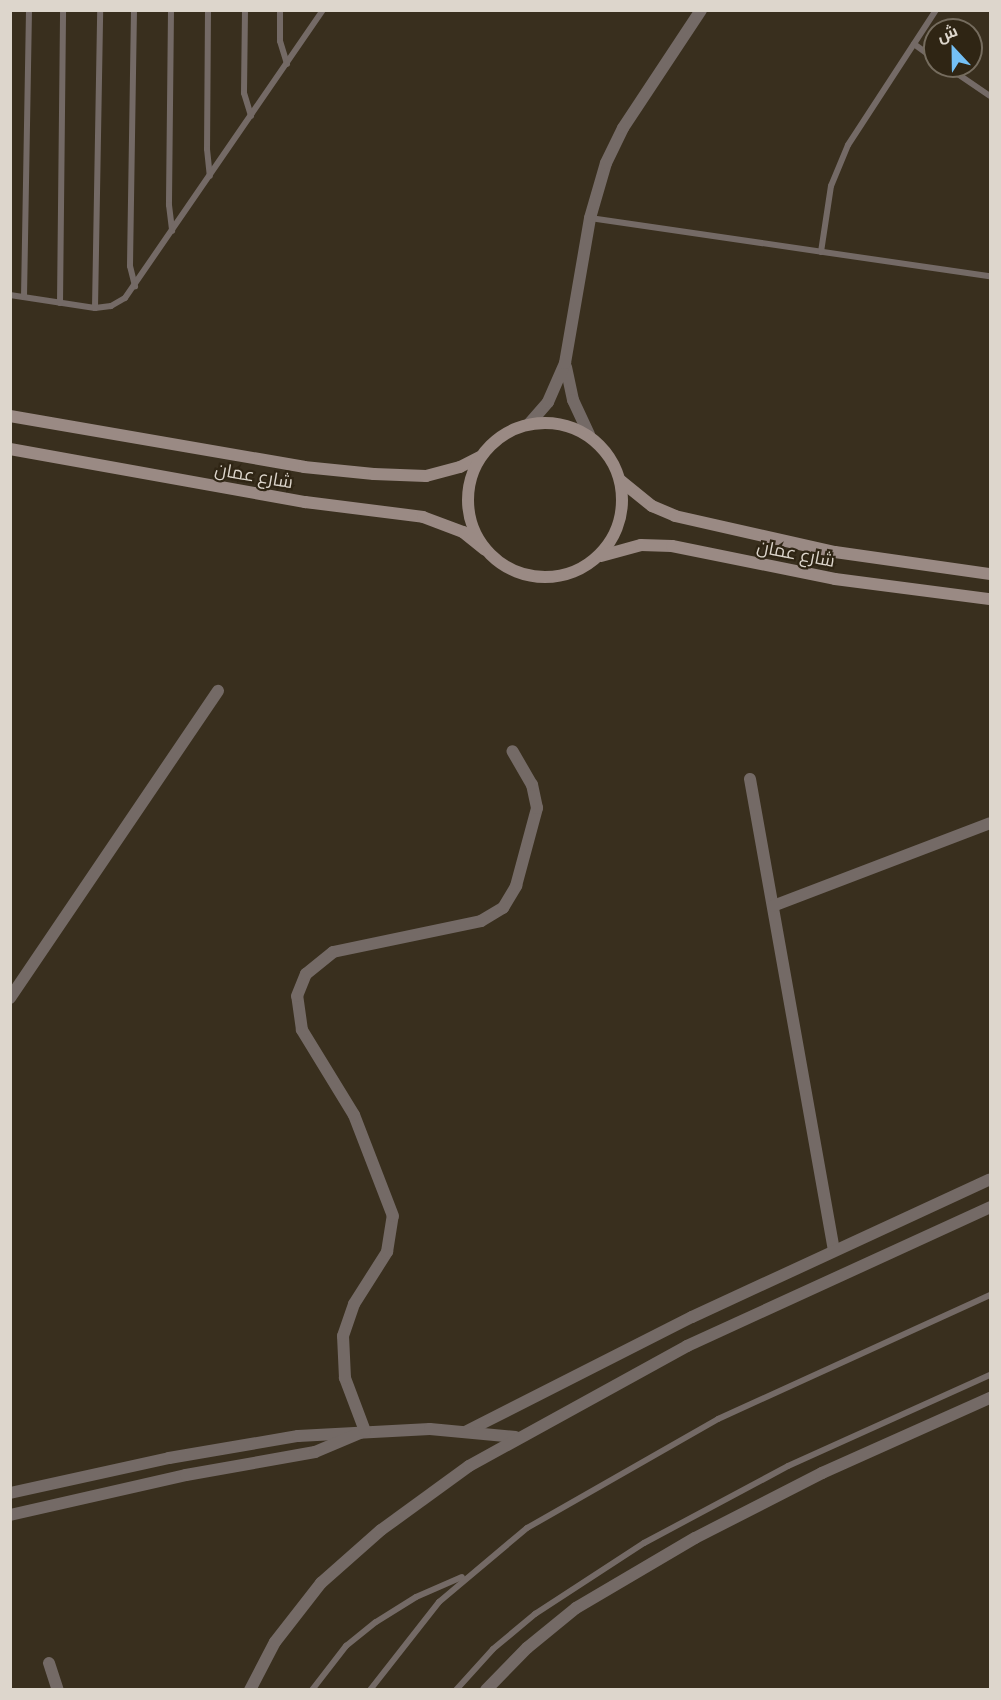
<!DOCTYPE html>
<meta charset="utf-8">
<style>
body{margin:0}
#map{position:relative;width:1001px;height:1700px;overflow:hidden;background:#392f1e;font-family:Ubuntu,Cairo,sans-serif}
div>[style]{position:absolute}
[style*='--x']{left:calc(var(--x)*1px);top:calc(var(--y)*1px);width:calc(var(--w)*1px);rotate:calc(var(--a)*1deg)}
.lane>*{height:6px;margin:-3px;padding:0 3px;transform-origin:3px;border-radius:3px;background:#746a66}
.street>*{height:12px;margin:-6px;padding:0 6px;transform-origin:6px;border-radius:6px;background:#746a66}
.secondary>*{height:12px;margin:-6px;padding:0 6px;transform-origin:6px;border-radius:6px;background:#9a8a84}
.secondary>.ring{margin:-6px;padding:0;box-sizing:content-box;background:none;border:12px solid #9a8a84;border-radius:50%}
span{translate:-50% -50%;white-space:nowrap;text-align:center;line-height:1.15;-webkit-text-stroke:4.5px #2f2514;paint-order:stroke}
.street-label{font-size:18px;color:#ddd6cc}
.frame{position:absolute;inset:0;border:12px solid #ddd6cc;pointer-events:none}
.north{position:absolute;left:923px;top:18px;width:60px;height:60px;box-sizing:border-box;background:#2f2514;border:2px solid #756c5e;border-radius:50%;rotate:338deg;font-size:16px;font-weight:700;line-height:24px;text-align:center;color:#ddd6cc}
.north::after{content:'';display:block;margin:auto;width:21px;height:27px;background:#74c0f6;clip-path:polygon(50% 0,100% 100%,50% 72%,0 100%)}
</style>
<div id="map">
<div class="lane">
<div style="--x:134;--y:10;--w:256;--a:90.9"></div>
<div style="--x:130;--y:266;--w:21;--a:76"></div>
<div style="--x:171;--y:10;--w:195;--a:90.6"></div>
<div style="--x:169;--y:205;--w:26;--a:83"></div>
<div style="--x:208;--y:10;--w:139;--a:90.4"></div>
<div style="--x:207;--y:149;--w:27;--a:84"></div>
<div style="--x:245;--y:10;--w:83;--a:90.7"></div>
<div style="--x:244;--y:93;--w:24;--a:73"></div>
<div style="--x:280;--y:10;--w:31;--a:90"></div>
<div style="--x:280;--y:41;--w:24;--a:73"></div>
<div style="--x:914;--y:44;--w:26;--a:36"></div>
<div style="--x:946;--y:66;--w:53;--a:34.3"></div>
<div style="--x:590;--y:218;--w:404;--a:8.3"></div>
<div style="--x:821;--y:252;--w:67;--a:-81.4"></div>
<div style="--x:831;--y:186;--w:44;--a:-67.5"></div>
<div style="--x:848;--y:145;--w:161;--a:-56.9"></div>
<div style="--x:10;--y:295;--w:86;--a:8.7"></div>
<div style="--x:95;--y:308;--w:16;--a:-7"></div>
<div style="--x:111;--y:306;--w:16;--a:-30"></div>
<div style="--x:125;--y:298;--w:349;--a:-55.5"></div>
<div style="--x:24;--y:297;--w:287;--a:-89"></div>
<div style="--x:60;--y:303;--w:293;--a:-89.4"></div>
<div style="--x:95;--y:308;--w:298;--a:-89"></div>
<div style="--x:312;--y:1690;--w:56;--a:-52.3"></div>
<div style="--x:346;--y:1646;--w:38;--a:-39"></div>
<div style="--x:376;--y:1622;--w:47;--a:-32"></div>
<div style="--x:416;--y:1597;--w:50;--a:-23.5"></div>
<div style="--x:370;--y:1690;--w:112;--a:-51.9"></div>
<div style="--x:439;--y:1602;--w:115;--a:-40.1"></div>
<div style="--x:527;--y:1528;--w:220;--a:-29.7"></div>
<div style="--x:718;--y:1419;--w:299;--a:-24.5"></div>
<div style="--x:456;--y:1690;--w:55;--a:-47.9"></div>
<div style="--x:493;--y:1649;--w:55;--a:-39.8"></div>
<div style="--x:535;--y:1614;--w:130;--a:-33.1"></div>
<div style="--x:644;--y:1543;--w:163;--a:-28.1"></div>
<div style="--x:788;--y:1466;--w:222;--a:-24.3"></div>
</div>
<div class="street">
<div style="--x:566;--y:367;--w:34;--a:78"></div>
<div style="--x:573;--y:400;--w:38;--a:65"></div>
<div style="--x:529;--y:424;--w:29;--a:-49"></div>
<div style="--x:548;--y:402;--w:43;--a:-66.4"></div>
<div style="--x:565;--y:363;--w:147;--a:-80.2"></div>
<div style="--x:590;--y:218;--w:57;--a:-73.8"></div>
<div style="--x:606;--y:163;--w:39;--a:-64"></div>
<div style="--x:623;--y:128;--w:141;--a:-56.5"></div>
<div style="--x:750;--y:779;--w:478;--a:79.9"></div>
<div style="--x:773;--y:906;--w:232;--a:-20.9"></div>
<div style="--x:10;--y:998;--w:371;--a:-55.9"></div>
<div style="--x:467;--y:1431;--w:252;--a:-26.9"></div>
<div style="--x:692;--y:1317;--w:328;--a:-24.8"></div>
<div style="--x:10;--y:1493;--w:163;--a:-12.4"></div>
<div style="--x:169;--y:1458;--w:131;--a:-9.7"></div>
<div style="--x:298;--y:1436;--w:132;--a:-3"></div>
<div style="--x:430;--y:1429;--w:86;--a:5.3"></div>
<div style="--x:10;--y:1515;--w:180;--a:-12.8"></div>
<div style="--x:186;--y:1475;--w:131;--a:-10.1"></div>
<div style="--x:315;--y:1452;--w:54;--a:-22.8"></div>
<div style="--x:365;--y:1431;--w:57;--a:-110.7"></div>
<div style="--x:345;--y:1378;--w:42;--a:-92.7"></div>
<div style="--x:343;--y:1336;--w:34;--a:-71"></div>
<div style="--x:354;--y:1304;--w:62;--a:-57.6"></div>
<div style="--x:387;--y:1252;--w:36;--a:-81"></div>
<div style="--x:393;--y:1216;--w:108;--a:-111.1"></div>
<div style="--x:354;--y:1115;--w:100;--a:-121.5"></div>
<div style="--x:302;--y:1030;--w:34;--a:-98"></div>
<div style="--x:297;--y:996;--w:24;--a:-68"></div>
<div style="--x:306;--y:974;--w:35;--a:-39"></div>
<div style="--x:333;--y:952;--w:151;--a:-11.8"></div>
<div style="--x:481;--y:921;--w:26;--a:-31"></div>
<div style="--x:503;--y:908;--w:26;--a:-59"></div>
<div style="--x:516;--y:886;--w:81;--a:-74.9"></div>
<div style="--x:537;--y:808;--w:24;--a:-102"></div>
<div style="--x:532;--y:785;--w:39;--a:-120"></div>
<div style="--x:49;--y:1663;--w:28;--a:72"></div>
<div style="--x:250;--y:1690;--w:54;--a:-62.5"></div>
<div style="--x:275;--y:1642;--w:75;--a:-52.1"></div>
<div style="--x:321;--y:1583;--w:80;--a:-41.5"></div>
<div style="--x:381;--y:1530;--w:109;--a:-36"></div>
<div style="--x:469;--y:1466;--w:249;--a:-28.8"></div>
<div style="--x:687;--y:1346;--w:333;--a:-24.6"></div>
<div style="--x:486;--y:1690;--w:59;--a:-45.7"></div>
<div style="--x:527;--y:1648;--w:63;--a:-39.2"></div>
<div style="--x:576;--y:1608;--w:138;--a:-30.5"></div>
<div style="--x:695;--y:1538;--w:143;--a:-27.1"></div>
<div style="--x:822;--y:1473;--w:184;--a:-24.1"></div>
</div>
<div class="secondary">
<div style="--x:10;--y:416;--w:298;--a:9.8"></div>
<div style="--x:304;--y:467;--w:70;--a:5.7"></div>
<div style="--x:374;--y:474;--w:52;--a:2.2"></div>
<div style="--x:426;--y:476;--w:35;--a:-15"></div>
<div style="--x:460;--y:467;--w:22;--a:-27"></div>
<div class="ring" style="left:468px;top:423px;width:142px;height:142px"></div>
<div style="--x:10;--y:449;--w:300;--a:10.2"></div>
<div style="--x:305;--y:502;--w:119;--a:7.2"></div>
<div style="--x:423;--y:517;--w:43;--a:20.6"></div>
<div style="--x:463;--y:532;--w:28;--a:39"></div>
<div style="--x:621;--y:481;--w:40;--a:39"></div>
<div style="--x:652;--y:506;--w:25;--a:23"></div>
<div style="--x:675;--y:516;--w:164;--a:12.7"></div>
<div style="--x:835;--y:552;--w:157;--a:8.1"></div>
<div style="--x:601;--y:556;--w:41;--a:-15.4"></div>
<div style="--x:641;--y:545;--w:31;--a:2"></div>
<div style="--x:672;--y:546;--w:166;--a:11.4"></div>
<div style="--x:835;--y:579;--w:156;--a:7.4"></div>
</div>
<div class="street-label">
<span style="left:254px;top:475px;rotate:10deg">شارع عمان</span>
<span style="left:796px;top:553px;rotate:11deg">شارع عمان</span>
</div>
<div class="frame"></div>
<div class="north">ش</div>
</div>
